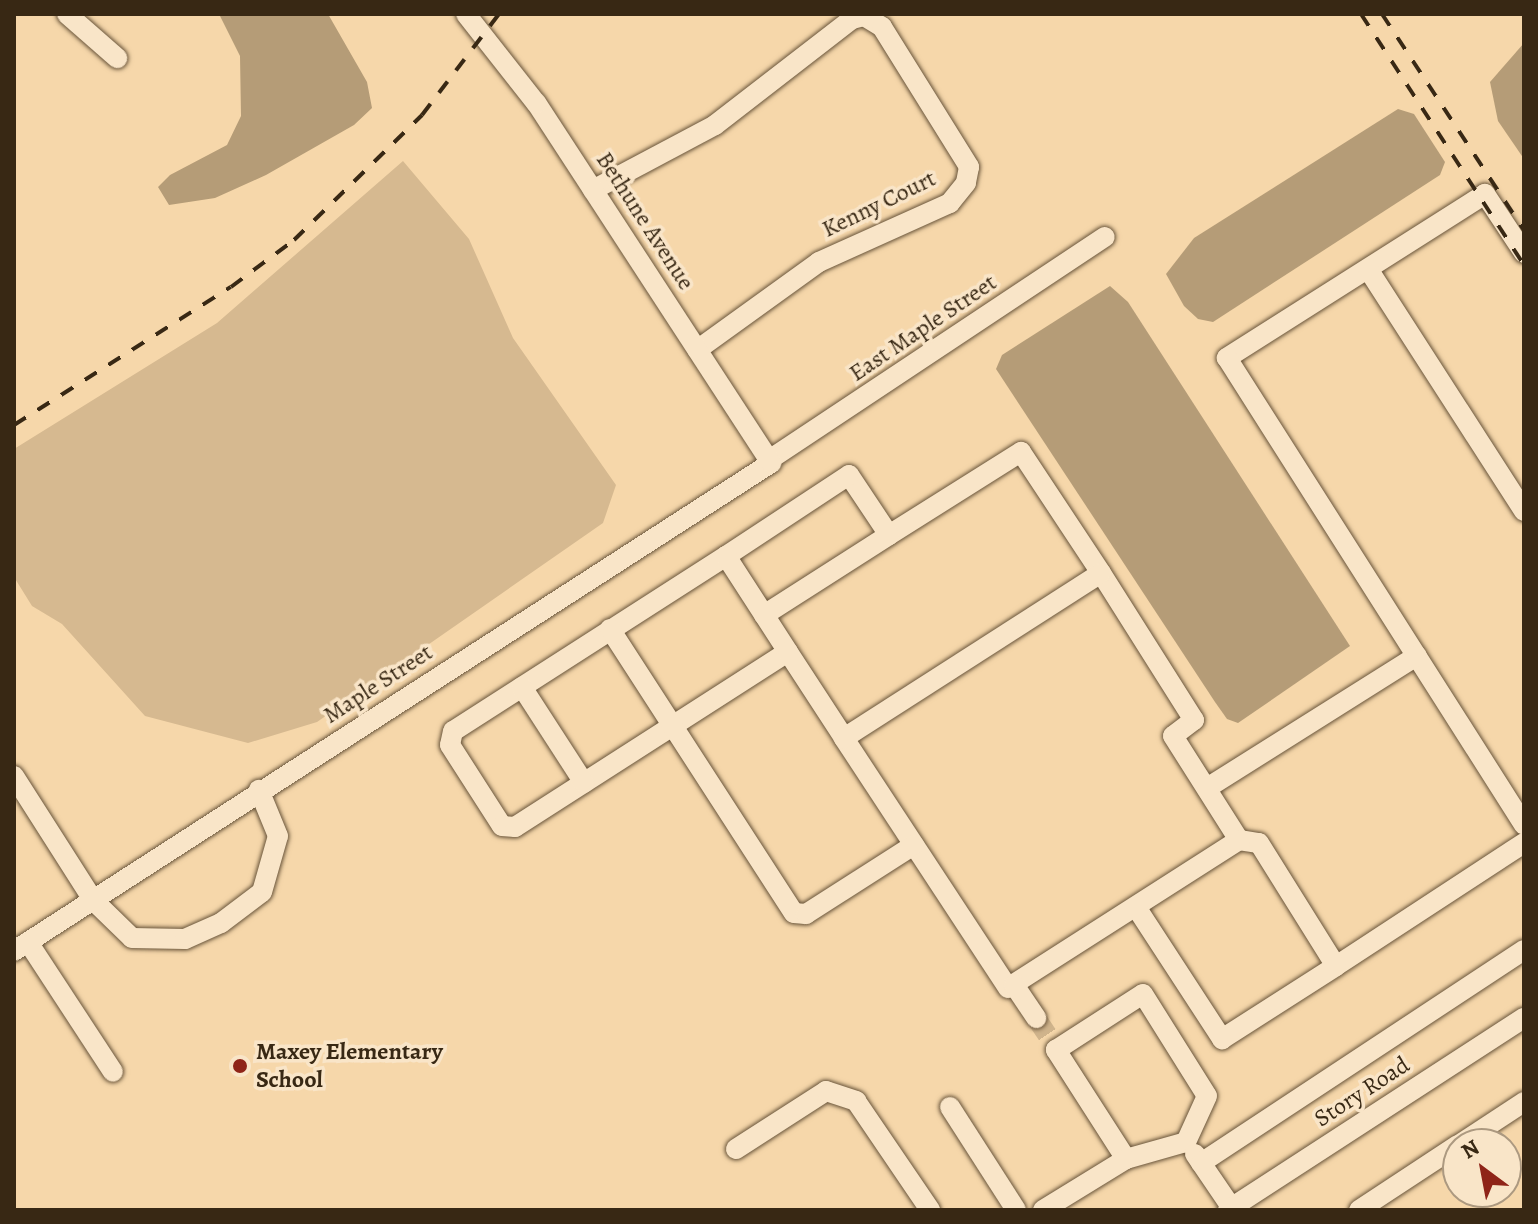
<!DOCTYPE html>
<style>
body{margin:0}
#map{position:relative;width:1538px;height:1224px;overflow:hidden;background:#f6d7aa;font-family:Alegreya,serif}
div>[style]{position:absolute}
[style*='--x']{left:calc(var(--x)*1px);top:calc(var(--y)*1px);width:calc(var(--w)*1px);rotate:calc(var(--a)*1deg)}
.green>*{inset:0;background:#d6b990}
.water>*{inset:0;background:#b59c77}
.minor-tunnel>*{height:20px;margin-top:-10px;transform-origin:0;background:repeating-linear-gradient(90deg,#d0b48c 0 20px,transparent 0 30px)}
.roads{filter:drop-shadow(0 0 2px #68543a) drop-shadow(0 0 2px #68543a)}
.minor>*{height:20px;margin:-10px;padding:0 10px;transform-origin:10px;border-radius:10px;background:#f9e5c8}
.rail>*{height:4px;margin-top:-2px;transform-origin:0;background:repeating-linear-gradient(90deg,#382814 0 14px,transparent 0 28px)}
.dots>*{width:22px;height:22px;translate:-50% -50%;box-sizing:border-box;border:4px solid #f9e5c8;border-radius:50%}
span{translate:-50% -50%;white-space:nowrap;text-align:center;line-height:1.15;-webkit-text-stroke:7px #f9e5c8;paint-order:stroke}
.street-label{font-size:24px;color:#382814}
.poi-label{font-size:24px;color:#382814;font-weight:700}
.left{translate:0 -50%;text-align:left}
.frame{position:absolute;inset:0;border:16px solid #382814;pointer-events:none}
.north{position:absolute;left:1442px;top:1128px;width:80px;height:80px;box-sizing:border-box;background:#f9e5c8;border:2px solid #ac9980;border-radius:50%;rotate:328deg;font-size:22px;font-weight:700;line-height:32px;text-align:center;color:#382814}
.north::after{content:'';display:block;margin:auto;width:28px;height:36px;background:#8f2418;clip-path:polygon(50% 0,100% 100%,50% 72%,0 100%)}
</style>
<div id="map">
<div class="green">
<div style="clip-path:polygon(403px 161px,469px 239px,513px 338px,616px 485px,603px 523px,317px 722px,248px 743px,145px 716px,62px 624px,32px 606px,14px 577px,14px 449px,217px 323px)"></div>
</div>
<div class="water">
<div style="clip-path:polygon(219px 14px,328px 14px,367px 82px,372px 108px,354px 125px,266px 175px,215px 198px,169px 205px,158px 187px,170px 175px,227px 145px,241px 116px,240px 56px)"></div>
<div style="clip-path:polygon(1524px 43px,1524px 159px,1498px 121px,1490px 82px)"></div>
<div style="clip-path:polygon(1398px 109px,1414px 114px,1445px 162px,1440px 175px,1213px 322px,1198px 319px,1184px 306px,1166px 274px,1194px 238px)"></div>
<div style="clip-path:polygon(1110px 286px,1128px 302px,1350px 646px,1238px 723px,1227px 719px,1215px 702px,996px 369px,1002px 355px)"></div>
</div>
<div class="minor-tunnel">
<div style="--x:1036;--y:1018;--w:22;--a:56"></div>
</div>
<div class="roads">
<div class="minor">
<div style="--x:67;--y:14;--w:67;--a:41.3"></div>
<div style="--x:593;--y:190;--w:138;--a:-28"></div>
<div style="--x:715;--y:125;--w:173;--a:-37.7"></div>
<div style="--x:852;--y:19;--w:12;--a:-14"></div>
<div style="--x:864;--y:16;--w:21;--a:31"></div>
<div style="--x:882;--y:27;--w:165;--a:58.1"></div>
<div style="--x:969;--y:167;--w:16;--a:101"></div>
<div style="--x:966;--y:183;--w:26;--a:129"></div>
<div style="--x:950;--y:203;--w:144;--a:155.8"></div>
<div style="--x:819;--y:262;--w:150;--a:144.2"></div>
<div style="--x:1524;--y:253;--w:71;--a:-123.5"></div>
<div style="--x:1485;--y:194;--w:306;--a:147.6"></div>
<div style="--x:1227;--y:358;--w:553;--a:57.54"></div>
<div style="--x:1368;--y:269;--w:288;--a:57.2"></div>
<div style="--x:769;--y:460;--w:403;--a:-33.6"></div>
<div style="--x:889;--y:535;--w:156;--a:-32.2"></div>
<div style="--x:1021;--y:452;--w:145;--a:56.5"></div>
<div style="--x:726;--y:556;--w:324;--a:147.3"></div>
<div style="--x:453;--y:731;--w:14;--a:102"></div>
<div style="--x:450;--y:745;--w:96;--a:57.3"></div>
<div style="--x:502;--y:826;--w:13;--a:4"></div>
<div style="--x:515;--y:827;--w:324;--a:-32.7"></div>
<div style="--x:1101;--y:573;--w:174;--a:57.7"></div>
<div style="--x:1194;--y:720;--w:26;--a:143"></div>
<div style="--x:1173;--y:736;--w:123;--a:57.6"></div>
<div style="--x:1239;--y:840;--w:274;--a:147.4"></div>
<div style="--x:1008;--y:988;--w:299;--a:-123.3"></div>
<div style="--x:844;--y:738;--w:305;--a:-32.7"></div>
<div style="--x:764;--y:615;--w:148;--a:-32.6"></div>
<div style="--x:889;--y:535;--w:72;--a:-123.7"></div>
<div style="--x:849;--y:475;--w:147;--a:146.6"></div>
<div style="--x:726;--y:556;--w:114;--a:57.1"></div>
<div style="--x:788;--y:652;--w:103;--a:56.9"></div>
<div style="--x:610;--y:629;--w:338;--a:57.1"></div>
<div style="--x:794;--y:913;--w:12;--a:5"></div>
<div style="--x:806;--y:914;--w:128;--a:-32.6"></div>
<div style="--x:522;--y:687;--w:114;--a:57.1"></div>
<div style="--x:14;--y:776;--w:147;--a:57.5"></div>
<div style="--x:93;--y:900;--w:54;--a:44.3"></div>
<div style="--x:132;--y:938;--w:53;--a:1.1"></div>
<div style="--x:185;--y:939;--w:39;--a:-24"></div>
<div style="--x:221;--y:923;--w:51;--a:-37.1"></div>
<div style="--x:262;--y:892;--w:58;--a:-74.1"></div>
<div style="--x:278;--y:836;--w:50;--a:-112.4"></div>
<div style="--x:1207;--y:788;--w:248;--a:-32.2"></div>
<div style="--x:1239;--y:840;--w:20;--a:9"></div>
<div style="--x:1259;--y:843;--w:145;--a:58"></div>
<div style="--x:1336;--y:966;--w:225;--a:-33.2"></div>
<div style="--x:1136;--y:907;--w:158;--a:56.9"></div>
<div style="--x:1222;--y:1039;--w:135;--a:-32.6"></div>
<div style="--x:28;--y:942;--w:155;--a:56.8"></div>
<div style="--x:14;--y:951;--w:901;--a:-32.81"></div>
<div style="--x:771;--y:463;--w:430;--a:-123.1"></div>
<div style="--x:536;--y:103;--w:113;--a:-128.2"></div>
<div style="--x:1014;--y:985;--w:40;--a:56"></div>
<div style="--x:1143;--y:994;--w:120;--a:57.9"></div>
<div style="--x:1207;--y:1096;--w:51;--a:114.5"></div>
<div style="--x:1186;--y:1142;--w:62;--a:164.2"></div>
<div style="--x:1126;--y:1159;--w:130;--a:-122.7"></div>
<div style="--x:1056;--y:1050;--w:103;--a:-32.8"></div>
<div style="--x:950;--y:1107;--w:122;--a:57.3"></div>
<div style="--x:1460;--y:1144;--w:77;--a:-33.3"></div>
<div style="--x:736;--y:1149;--w:107;--a:-32.8"></div>
<div style="--x:826;--y:1091;--w:32;--a:18"></div>
<div style="--x:856;--y:1101;--w:132;--a:55.8"></div>
<div style="--x:1195;--y:1154;--w:68;--a:55.8"></div>
<div style="--x:1201;--y:1163;--w:387;--a:-33.4"></div>
<div style="--x:1043;--y:1210;--w:97;--a:-31.6"></div>
<div style="--x:1228;--y:1210;--w:353;--a:-33"></div>
<div style="--x:1359;--y:1210;--w:118;--a:-33.3"></div>
</div>
</div>
<div class="rail">
<div style="--x:1361;--y:14;--w:299;--a:57"></div>
<div style="--x:1382;--y:14;--w:258;--a:56.7"></div>
<div style="--x:14;--y:425;--w:257;--a:-32.5"></div>
<div style="--x:231;--y:287;--w:79;--a:-36.7"></div>
<div style="--x:294;--y:240;--w:179;--a:-44.3"></div>
<div style="--x:422;--y:115;--w:127;--a:-52.7"></div>
</div>
<div class="dots">
<div style="left:240px;top:1066px;background:#8f2418"></div>
</div>
<div class="street-label">
<span style="left:879px;top:204px;rotate:-26deg">Kenny Court</span>
<span style="left:645px;top:221px;rotate:57deg">Bethune Avenue</span>
<span style="left:923px;top:328px;rotate:-34deg">East Maple Street</span>
<span style="left:378px;top:684px;rotate:-33deg">Maple Street</span>
<span style="left:1362px;top:1092px;rotate:-33deg">Story Road</span>
</div>
<div class="poi-label">
<span class="left" style="left:256px;top:1066px">Maxey Elementary<br>School</span>
</div>
<div class="frame"></div>
<div class="north">N</div>
</div>
